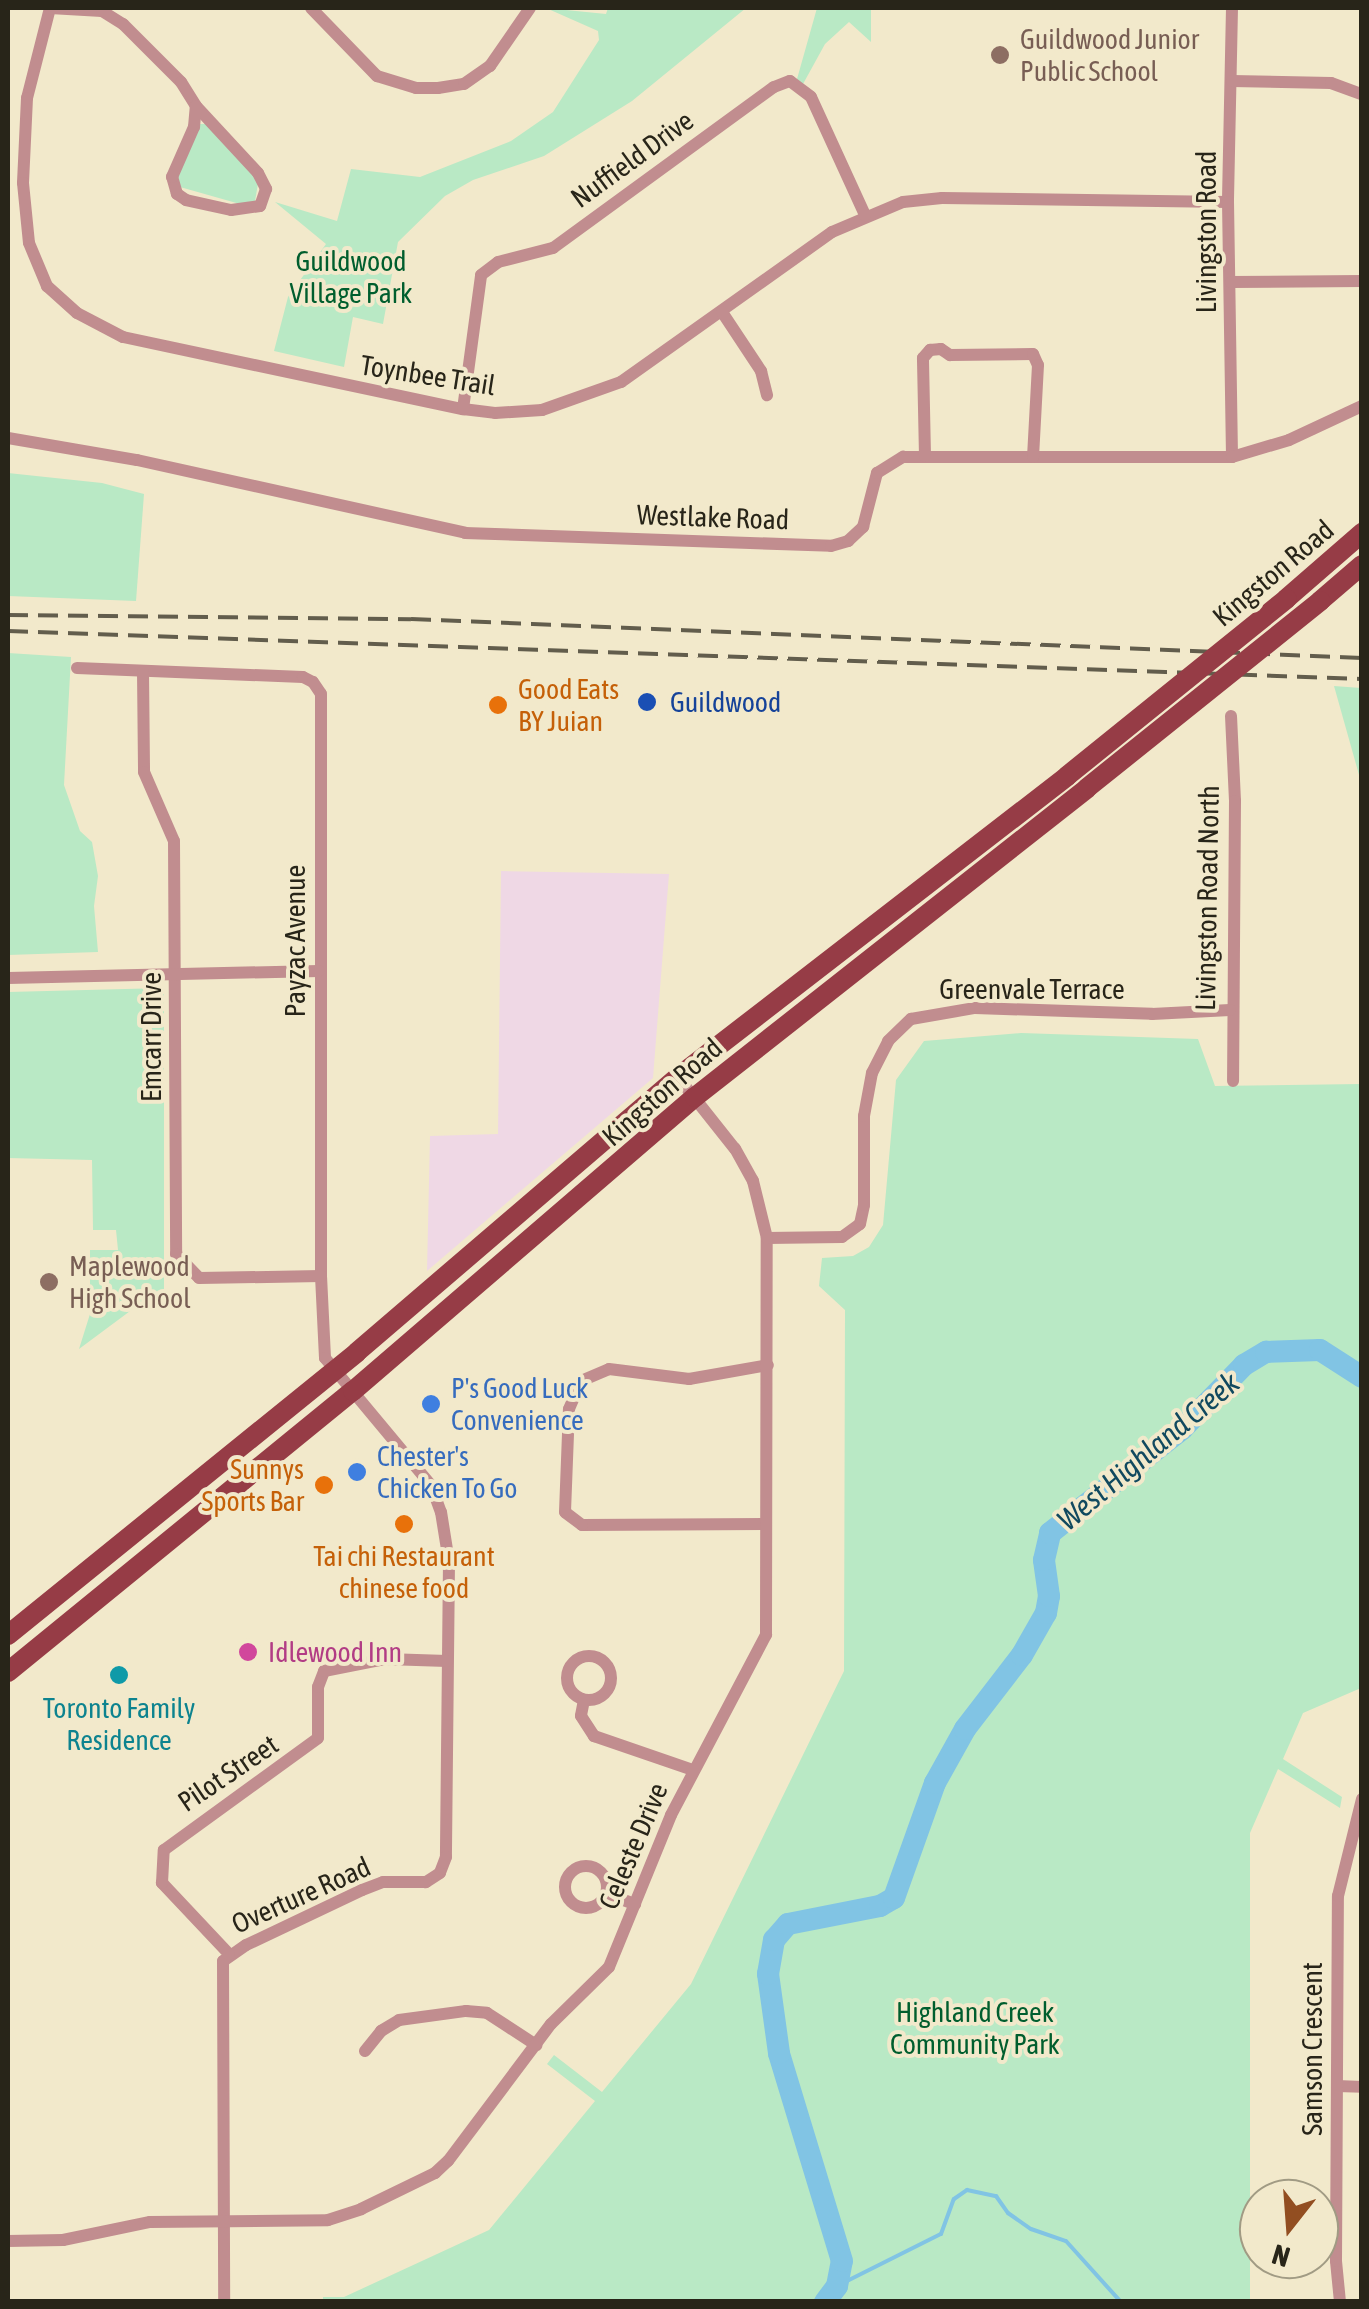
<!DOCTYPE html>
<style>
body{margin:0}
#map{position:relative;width:1369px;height:2309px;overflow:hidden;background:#f2e9cb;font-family:"Asap Condensed",sans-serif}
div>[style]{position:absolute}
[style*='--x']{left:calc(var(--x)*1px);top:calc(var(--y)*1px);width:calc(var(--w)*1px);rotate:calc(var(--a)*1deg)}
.industrial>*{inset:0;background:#efd8e5}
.green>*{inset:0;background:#b9e9c5}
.stream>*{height:4px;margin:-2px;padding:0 2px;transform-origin:2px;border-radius:2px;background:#81c4e4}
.river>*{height:22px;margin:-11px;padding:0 11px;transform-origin:11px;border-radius:11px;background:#81c4e4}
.minor>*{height:12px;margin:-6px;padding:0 6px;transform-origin:6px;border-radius:6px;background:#c18d8f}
.minor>.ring{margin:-6px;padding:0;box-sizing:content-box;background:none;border:12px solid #c18d8f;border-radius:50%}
.primary>*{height:20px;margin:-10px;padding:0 10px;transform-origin:10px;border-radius:10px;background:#963c46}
.rail>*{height:4px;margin-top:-2px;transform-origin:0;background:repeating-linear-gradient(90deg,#625d4c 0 20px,transparent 0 30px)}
.primary-bridge>*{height:20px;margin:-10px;padding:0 10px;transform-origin:10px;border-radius:10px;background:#963c46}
.dots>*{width:28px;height:28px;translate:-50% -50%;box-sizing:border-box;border:5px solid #f2e9cb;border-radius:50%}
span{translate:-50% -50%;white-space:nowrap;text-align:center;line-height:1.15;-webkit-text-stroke:8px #f2e9cb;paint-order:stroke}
.education-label{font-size:28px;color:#785e54}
.left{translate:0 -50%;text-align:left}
.street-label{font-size:28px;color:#282519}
.park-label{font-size:28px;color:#005e2e}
.food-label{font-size:28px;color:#c56008}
.right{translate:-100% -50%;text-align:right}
.transit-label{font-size:28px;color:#164399}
.shop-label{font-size:28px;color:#366cbe}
.hotel-label{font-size:28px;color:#b23c85}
.culture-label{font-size:28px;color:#0d838f}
.water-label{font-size:30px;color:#11495f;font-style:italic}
.frame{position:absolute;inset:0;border:10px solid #282519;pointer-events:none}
.north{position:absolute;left:1239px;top:2179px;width:100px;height:100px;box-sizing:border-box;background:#f2e9cb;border:2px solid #a19b84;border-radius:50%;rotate:197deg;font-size:28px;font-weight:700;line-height:40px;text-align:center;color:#282519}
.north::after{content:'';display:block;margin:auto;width:35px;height:45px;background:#924e21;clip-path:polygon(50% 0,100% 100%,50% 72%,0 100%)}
</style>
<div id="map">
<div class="industrial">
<div style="clip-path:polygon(501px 871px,669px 874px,653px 1078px,427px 1271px,430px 1136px,498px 1134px)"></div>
</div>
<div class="green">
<div style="clip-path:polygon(546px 8px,606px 14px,608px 8px,746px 8px,632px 101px,544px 156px,473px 180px,445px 196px,398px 242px,383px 324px,353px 317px,344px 367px,274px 351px,288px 297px,326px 244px,275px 202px,337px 221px,351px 169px,420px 177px,511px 141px,553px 112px,599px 40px,598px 31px)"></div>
<div style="clip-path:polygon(817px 8px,871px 8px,871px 42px,849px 22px,825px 44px,803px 84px,797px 79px)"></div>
<div style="clip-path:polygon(200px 124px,207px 124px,259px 178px,255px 201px,247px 206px,180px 187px,178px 177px)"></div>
<div style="clip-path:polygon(8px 473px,102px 483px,144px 494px,136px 601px,8px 596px)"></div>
<div style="clip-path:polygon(8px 653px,71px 657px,64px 785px,80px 831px,92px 842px,98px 876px,94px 906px,98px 952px,8px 955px)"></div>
<div style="clip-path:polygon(1334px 686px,1361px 688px,1361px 782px)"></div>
<div style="clip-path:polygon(164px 988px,164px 1297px,149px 1297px,79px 1349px,90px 1314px,90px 1250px,118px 1250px,116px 1230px,93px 1230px,92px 1160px,8px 1158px,8px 992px)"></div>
<div style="clip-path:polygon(1021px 1033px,1198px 1039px,1215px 1086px,1361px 1084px,1361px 1688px,1303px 1713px,1283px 1759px,1342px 1797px,1340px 1808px,1278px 1769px,1250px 1833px,1250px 2301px,323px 2302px,323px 2297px,344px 2297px,489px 2230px,595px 2101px,547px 2064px,554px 2055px,602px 2092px,691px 1984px,844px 1671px,845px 1310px,819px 1286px,822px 1258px,853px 1256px,869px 1247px,883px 1225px,896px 1080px,924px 1041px)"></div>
</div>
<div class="stream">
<div style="--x:837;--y:2286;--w:116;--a:-26.6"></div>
<div style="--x:941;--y:2234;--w:37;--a:-70"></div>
<div style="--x:954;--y:2199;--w:16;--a:-35"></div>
<div style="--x:967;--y:2190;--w:30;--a:12"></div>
<div style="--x:996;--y:2196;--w:21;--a:55"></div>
<div style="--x:1008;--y:2213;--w:28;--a:35"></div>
<div style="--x:1031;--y:2229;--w:37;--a:19"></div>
<div style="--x:1066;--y:2241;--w:82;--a:48"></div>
</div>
<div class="river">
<div style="--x:825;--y:2302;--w:20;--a:-53"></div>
<div style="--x:837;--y:2286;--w:25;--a:-79"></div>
<div style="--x:842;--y:2261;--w:217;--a:-106.9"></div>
<div style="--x:779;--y:2053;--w:80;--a:-97.9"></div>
<div style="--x:768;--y:1974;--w:35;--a:-80"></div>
<div style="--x:774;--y:1940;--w:21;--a:-49"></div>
<div style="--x:788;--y:1924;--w:94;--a:-11.1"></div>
<div style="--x:880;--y:1906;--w:16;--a:-30"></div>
<div style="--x:894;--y:1898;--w:122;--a:-70.4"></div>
<div style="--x:935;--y:1783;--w:62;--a:-60.9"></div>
<div style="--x:965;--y:1729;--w:93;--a:-52.4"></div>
<div style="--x:1022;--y:1655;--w:48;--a:-60.3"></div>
<div style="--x:1046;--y:1613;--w:17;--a:-80"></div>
<div style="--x:1049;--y:1596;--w:36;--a:-98"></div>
<div style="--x:1044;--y:1560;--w:28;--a:-77"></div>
<div style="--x:1050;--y:1533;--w:168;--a:-38.2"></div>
<div style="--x:1182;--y:1429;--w:89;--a:-45.9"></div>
<div style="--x:1244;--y:1365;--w:26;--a:-31"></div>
<div style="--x:1266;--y:1352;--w:54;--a:-2.1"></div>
<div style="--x:1320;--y:1350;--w:50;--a:32.7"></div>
</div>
<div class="minor">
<div style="--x:50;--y:8;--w:93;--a:104.3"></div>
<div style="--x:27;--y:98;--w:85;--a:92.7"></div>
<div style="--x:23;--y:183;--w:60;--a:84.3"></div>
<div style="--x:29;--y:243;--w:47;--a:67.3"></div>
<div style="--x:47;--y:286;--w:40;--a:42"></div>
<div style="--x:77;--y:313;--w:52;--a:27.6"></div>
<div style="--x:123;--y:337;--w:348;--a:12"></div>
<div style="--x:463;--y:409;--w:32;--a:7"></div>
<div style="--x:495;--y:413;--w:47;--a:-3.7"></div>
<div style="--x:542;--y:410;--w:84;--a:-19.5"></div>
<div style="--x:621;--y:382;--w:259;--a:-35.4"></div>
<div style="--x:832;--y:232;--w:77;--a:-22.9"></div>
<div style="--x:903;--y:202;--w:39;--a:-6"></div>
<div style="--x:942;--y:198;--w:286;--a:0.8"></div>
<div style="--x:50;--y:8;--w:52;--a:3.3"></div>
<div style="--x:102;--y:11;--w:25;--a:32"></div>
<div style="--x:123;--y:24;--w:82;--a:45"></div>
<div style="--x:181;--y:82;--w:28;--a:58"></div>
<div style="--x:196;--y:106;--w:91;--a:47.2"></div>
<div style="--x:258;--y:173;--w:18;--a:63"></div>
<div style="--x:266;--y:189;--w:18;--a:109"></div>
<div style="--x:260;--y:206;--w:29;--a:172"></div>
<div style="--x:231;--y:210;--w:46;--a:-167.5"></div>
<div style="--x:186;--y:200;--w:11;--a:-146"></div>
<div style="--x:177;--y:194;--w:18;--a:-106"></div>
<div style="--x:172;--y:177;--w:55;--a:-66.3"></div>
<div style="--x:194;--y:127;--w:21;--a:-85"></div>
<div style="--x:311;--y:8;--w:95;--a:45.9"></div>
<div style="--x:377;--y:76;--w:41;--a:17.1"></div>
<div style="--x:416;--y:88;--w:22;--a:0"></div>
<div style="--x:438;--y:88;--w:26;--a:-9"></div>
<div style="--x:464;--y:84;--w:32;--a:-35"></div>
<div style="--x:490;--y:66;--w:70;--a:-55.4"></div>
<div style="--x:1232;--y:8;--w:194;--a:91.2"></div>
<div style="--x:1228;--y:202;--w:255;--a:89.1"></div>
<div style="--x:1232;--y:81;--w:99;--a:1.2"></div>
<div style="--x:1331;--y:83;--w:33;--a:20"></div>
<div style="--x:1231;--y:282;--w:131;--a:-0.4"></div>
<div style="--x:722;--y:312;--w:71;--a:56.5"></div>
<div style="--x:761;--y:371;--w:25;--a:76"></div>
<div style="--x:463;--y:409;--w:135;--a:-82.3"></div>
<div style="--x:481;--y:275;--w:21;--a:-37"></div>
<div style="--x:498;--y:262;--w:57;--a:-14.3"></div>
<div style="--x:553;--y:248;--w:273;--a:-36.1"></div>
<div style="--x:774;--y:87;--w:17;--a:-21"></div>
<div style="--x:790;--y:81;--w:26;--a:37"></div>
<div style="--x:811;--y:97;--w:130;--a:65.4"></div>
<div style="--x:8;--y:438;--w:131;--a:9.7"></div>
<div style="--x:137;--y:460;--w:336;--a:12.5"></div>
<div style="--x:465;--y:533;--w:366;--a:2"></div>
<div style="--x:831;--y:546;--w:18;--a:-16"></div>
<div style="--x:848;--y:541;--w:21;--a:-43"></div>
<div style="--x:863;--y:527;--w:56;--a:-75.5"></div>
<div style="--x:877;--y:473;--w:31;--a:-32"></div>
<div style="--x:903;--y:457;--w:329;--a:0"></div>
<div style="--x:1232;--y:457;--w:59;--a:-16.6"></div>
<div style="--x:1289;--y:440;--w:81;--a:-25"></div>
<div style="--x:925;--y:456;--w:98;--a:-91.2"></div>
<div style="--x:923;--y:358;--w:11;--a:-49"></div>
<div style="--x:930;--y:350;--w:11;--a:-5"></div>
<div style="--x:941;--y:349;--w:11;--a:34"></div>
<div style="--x:950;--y:355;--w:83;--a:-0.7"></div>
<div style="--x:1033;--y:354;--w:12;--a:66"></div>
<div style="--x:1038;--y:365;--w:92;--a:93.1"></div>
<div style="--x:77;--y:668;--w:226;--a:2.3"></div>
<div style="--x:303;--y:677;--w:11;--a:27"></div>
<div style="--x:313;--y:682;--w:14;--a:56"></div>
<div style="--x:321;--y:694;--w:582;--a:90"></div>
<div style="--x:321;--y:1276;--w:82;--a:87.2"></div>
<div style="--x:325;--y:1358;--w:165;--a:50.2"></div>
<div style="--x:431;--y:1485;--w:29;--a:70"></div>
<div style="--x:441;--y:1512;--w:51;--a:80.9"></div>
<div style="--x:449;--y:1562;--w:295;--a:90.6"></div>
<div style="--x:446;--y:1857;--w:17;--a:111"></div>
<div style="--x:440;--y:1873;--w:17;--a:147"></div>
<div style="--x:426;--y:1882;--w:43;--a:180"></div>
<div style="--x:383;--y:1882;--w:22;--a:159"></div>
<div style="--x:362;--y:1890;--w:128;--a:154.6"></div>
<div style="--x:246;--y:1945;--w:28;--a:145"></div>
<div style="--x:223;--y:1961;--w:341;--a:89.8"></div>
<div style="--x:143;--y:672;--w:100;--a:89.4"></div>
<div style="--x:144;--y:772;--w:75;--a:66.5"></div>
<div style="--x:174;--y:841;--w:413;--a:89.7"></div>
<div style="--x:176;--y:1254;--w:33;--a:46"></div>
<div style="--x:199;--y:1278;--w:122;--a:-0.9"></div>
<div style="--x:1231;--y:716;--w:85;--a:87.3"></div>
<div style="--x:1235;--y:801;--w:280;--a:90.4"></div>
<div style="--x:8;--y:978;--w:311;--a:-1.3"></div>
<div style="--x:767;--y:1238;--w:75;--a:-0.8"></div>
<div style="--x:842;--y:1237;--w:22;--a:-36"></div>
<div style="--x:860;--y:1224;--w:19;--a:-78"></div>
<div style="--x:864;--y:1205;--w:89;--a:-90"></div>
<div style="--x:864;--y:1116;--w:44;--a:-79.5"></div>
<div style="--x:872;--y:1073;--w:36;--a:-63"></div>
<div style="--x:888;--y:1041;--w:32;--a:-44"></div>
<div style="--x:911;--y:1019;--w:65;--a:-9.8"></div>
<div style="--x:975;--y:1008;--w:177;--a:1.9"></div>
<div style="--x:1152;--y:1014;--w:78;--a:-2.9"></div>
<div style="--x:766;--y:1524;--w:184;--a:179.7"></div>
<div style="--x:582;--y:1525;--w:21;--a:-143"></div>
<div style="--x:565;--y:1512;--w:103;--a:-87.8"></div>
<div style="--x:569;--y:1409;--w:30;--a:-67"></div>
<div style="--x:581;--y:1381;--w:30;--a:-23"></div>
<div style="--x:609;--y:1369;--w:81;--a:7.1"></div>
<div style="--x:689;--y:1379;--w:80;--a:-10"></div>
<div class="ring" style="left:567px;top:1656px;width:32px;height:32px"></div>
<div style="--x:584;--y:1700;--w:16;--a:101"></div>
<div style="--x:581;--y:1716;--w:24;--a:57"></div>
<div style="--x:594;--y:1736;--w:105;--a:19"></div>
<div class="ring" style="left:565px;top:1866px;width:30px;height:30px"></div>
<div style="--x:607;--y:1894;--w:30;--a:20"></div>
<div style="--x:229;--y:1954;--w:98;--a:-133.3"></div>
<div style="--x:162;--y:1883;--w:33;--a:-87"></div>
<div style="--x:164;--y:1850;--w:190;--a:-36"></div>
<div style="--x:318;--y:1738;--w:51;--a:-90"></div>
<div style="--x:318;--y:1687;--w:17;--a:-69"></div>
<div style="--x:324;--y:1671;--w:63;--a:-11"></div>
<div style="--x:386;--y:1659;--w:61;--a:1.9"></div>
<div style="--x:365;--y:2051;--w:26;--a:-51"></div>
<div style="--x:381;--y:2031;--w:21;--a:-31"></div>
<div style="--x:399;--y:2020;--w:68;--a:-7.7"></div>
<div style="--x:466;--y:2011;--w:21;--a:5"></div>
<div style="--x:487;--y:2013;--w:59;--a:33.1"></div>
<div style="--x:1337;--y:2086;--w:25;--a:2"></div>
<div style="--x:8;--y:2241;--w:55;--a:-1"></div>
<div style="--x:63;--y:2240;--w:89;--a:-11.7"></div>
<div style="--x:150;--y:2222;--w:178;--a:-0.6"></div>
<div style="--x:328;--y:2220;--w:35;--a:-18"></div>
<div style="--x:361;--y:2209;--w:82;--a:-25.9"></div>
<div style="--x:435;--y:2173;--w:18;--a:-43"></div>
<div style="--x:448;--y:2161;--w:171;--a:-53.1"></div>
<div style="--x:551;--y:2024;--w:81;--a:-44.5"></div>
<div style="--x:609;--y:1967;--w:164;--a:-67.8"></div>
<div style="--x:671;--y:1815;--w:204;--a:-62.2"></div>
<div style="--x:766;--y:1635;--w:397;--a:-89.9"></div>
<div style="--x:767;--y:1238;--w:59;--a:-103.8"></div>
<div style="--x:753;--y:1181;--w:37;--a:-119"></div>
<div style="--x:735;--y:1149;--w:92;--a:-128.4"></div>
<div style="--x:1340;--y:2302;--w:41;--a:-95.6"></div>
<div style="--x:1336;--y:2261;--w:365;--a:-89.7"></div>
<div style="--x:1338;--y:1896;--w:100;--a:-76.1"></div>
</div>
<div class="primary">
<div style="--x:1286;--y:599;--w:101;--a:-41"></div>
<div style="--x:1320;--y:601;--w:55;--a:-40.6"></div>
<div style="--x:8;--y:1635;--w:449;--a:-39"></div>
<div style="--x:357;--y:1352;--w:423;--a:-40.6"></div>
<div style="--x:678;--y:1077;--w:492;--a:-37.7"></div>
<div style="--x:8;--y:1672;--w:445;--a:-39.2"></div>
<div style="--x:353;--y:1391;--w:451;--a:-40.7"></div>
<div style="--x:695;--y:1097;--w:499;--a:-38.2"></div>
</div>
<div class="rail">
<div style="--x:8;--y:615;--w:403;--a:0.6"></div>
<div style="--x:411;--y:619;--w:952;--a:2.35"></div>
<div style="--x:8;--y:631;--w:1355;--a:2.03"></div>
</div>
<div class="primary-bridge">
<div style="--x:1067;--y:776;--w:282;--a:-38.9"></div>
<div style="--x:1087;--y:788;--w:299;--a:-38.7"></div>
</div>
<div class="dots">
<div style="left:1000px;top:55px;background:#8d6e63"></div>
<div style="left:647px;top:702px;background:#1a4fb4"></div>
<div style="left:498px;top:705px;background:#e8710a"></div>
<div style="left:49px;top:1282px;background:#8d6e63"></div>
<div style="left:431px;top:1404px;background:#3f7fe0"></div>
<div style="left:357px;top:1472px;background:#3f7fe0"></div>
<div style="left:324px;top:1485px;background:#e8710a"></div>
<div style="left:404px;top:1524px;background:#e8710a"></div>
<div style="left:248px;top:1652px;background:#d1479c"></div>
<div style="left:119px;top:1675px;background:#0f9aa8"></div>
</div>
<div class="education-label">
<span class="left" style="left:1020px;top:55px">Guildwood Junior<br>Public School</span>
<span class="left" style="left:69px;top:1282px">Maplewood<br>High School</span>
</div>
<div class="street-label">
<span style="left:632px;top:159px;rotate:-36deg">Nuffield Drive</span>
<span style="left:1206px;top:232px;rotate:-90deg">Livingston Road</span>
<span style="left:428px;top:375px;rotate:9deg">Toynbee Trail</span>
<span style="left:713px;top:517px;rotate:2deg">Westlake Road</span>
<span style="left:1273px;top:573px;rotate:-40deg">Kingston Road</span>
<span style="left:1207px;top:898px;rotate:-89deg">Livingston Road North</span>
<span style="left:295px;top:941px;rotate:-90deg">Payzac Avenue</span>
<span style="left:1032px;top:989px">Greenvale Terrace</span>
<span style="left:151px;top:1037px;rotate:-90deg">Emcarr Drive</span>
<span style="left:662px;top:1092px;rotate:-41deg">Kingston Road</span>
<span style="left:228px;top:1773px;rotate:-34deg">Pilot Street</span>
<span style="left:633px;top:1846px;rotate:-67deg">Celeste Drive</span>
<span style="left:301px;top:1895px;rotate:-24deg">Overture Road</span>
<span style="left:1312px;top:2049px;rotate:-90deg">Samson Crescent</span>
</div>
<div class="park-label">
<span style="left:351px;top:277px">Guildwood<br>Village Park</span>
<span style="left:975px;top:2028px">Highland Creek<br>Community Park</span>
</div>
<div class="food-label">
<span class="left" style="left:518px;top:705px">Good Eats<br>BY Juian</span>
<span class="right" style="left:304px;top:1485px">Sunnys<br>Sports Bar</span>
<span style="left:404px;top:1572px">Tai chi Restaurant<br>chinese food</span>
</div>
<div class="transit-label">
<span class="left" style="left:670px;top:702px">Guildwood</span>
</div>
<div class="shop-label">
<span class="left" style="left:451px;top:1404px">P's Good Luck<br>Convenience</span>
<span class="left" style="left:377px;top:1472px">Chester's<br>Chicken To Go</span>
</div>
<div class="hotel-label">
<span class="left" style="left:268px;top:1652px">Idlewood Inn</span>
</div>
<div class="culture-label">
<span style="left:119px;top:1724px">Toronto Family<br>Residence</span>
</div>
<div class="water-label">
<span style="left:1148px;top:1451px;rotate:-40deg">West Highland Creek</span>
</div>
<div class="frame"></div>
<div class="north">N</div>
</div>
